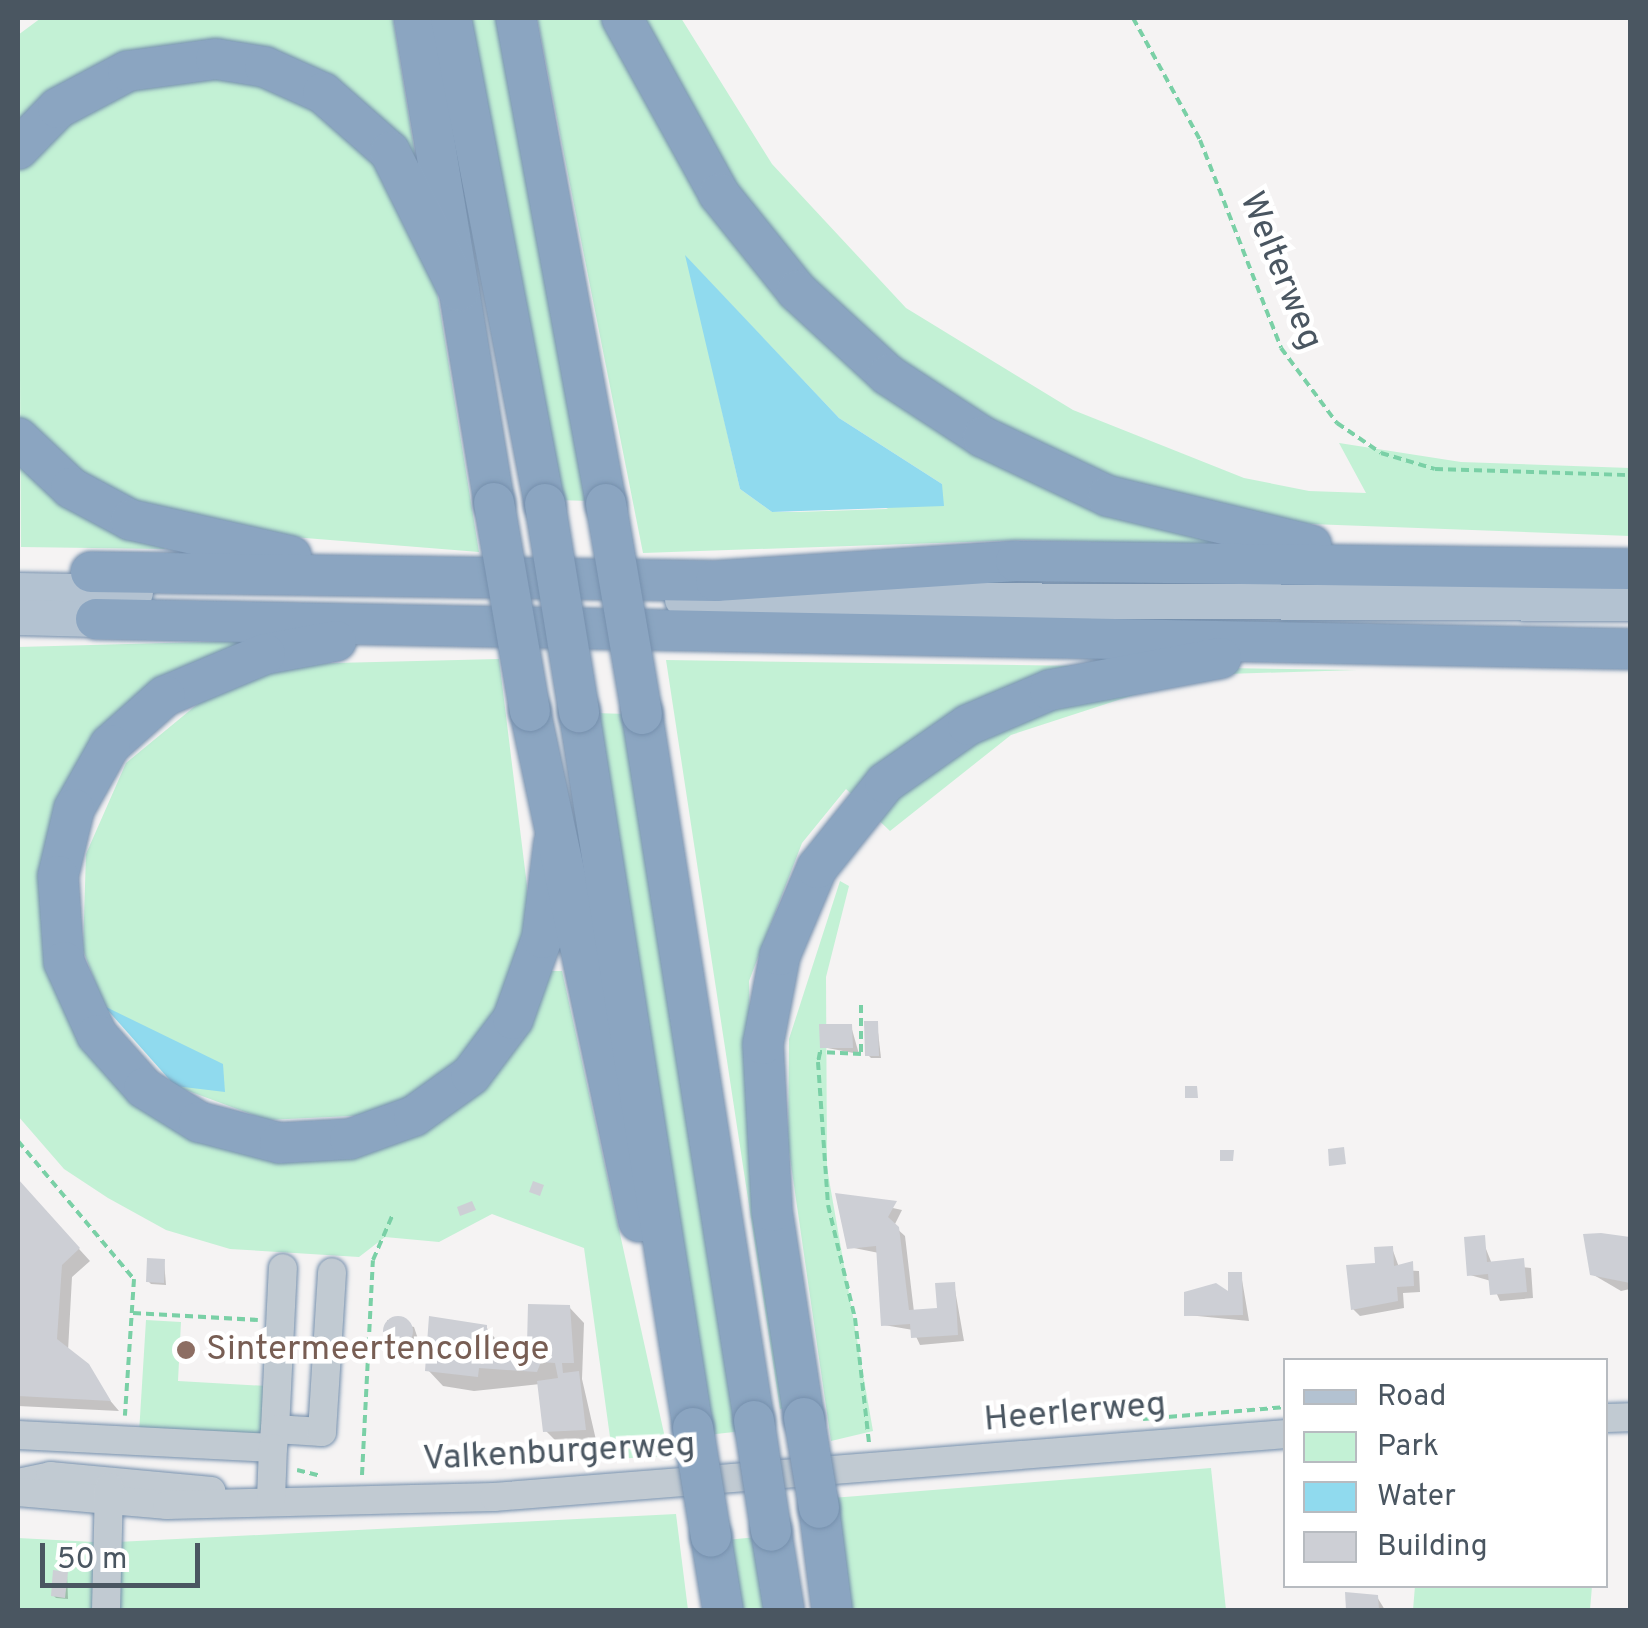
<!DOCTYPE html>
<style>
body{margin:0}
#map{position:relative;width:1648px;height:1628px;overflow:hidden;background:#f5f3f3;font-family:Overpass,sans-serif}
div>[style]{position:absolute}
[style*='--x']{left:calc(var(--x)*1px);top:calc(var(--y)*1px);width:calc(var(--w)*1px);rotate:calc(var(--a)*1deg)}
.green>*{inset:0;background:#c3f1d5}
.water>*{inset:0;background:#90daee}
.shadow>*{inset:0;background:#0003}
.building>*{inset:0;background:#cdcfd5}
.round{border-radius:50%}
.path>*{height:4px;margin-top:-2px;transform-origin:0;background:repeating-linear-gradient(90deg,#7ad0a6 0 8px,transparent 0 13px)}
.roads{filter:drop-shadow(0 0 2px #7690ad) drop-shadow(0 0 2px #7690ad)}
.minor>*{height:28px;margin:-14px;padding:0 14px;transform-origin:14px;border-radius:14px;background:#c1cad2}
.major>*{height:35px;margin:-17.5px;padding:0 17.5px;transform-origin:17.5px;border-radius:17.5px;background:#b3c2d1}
.highway>*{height:40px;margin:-20px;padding:0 20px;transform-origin:20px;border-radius:20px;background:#8ba5c1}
.bridges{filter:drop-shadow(0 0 2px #7690ad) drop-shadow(0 0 2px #7690ad)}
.highway-bridge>*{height:40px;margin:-20px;padding:0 20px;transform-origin:20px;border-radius:20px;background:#8ba5c1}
.dots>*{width:28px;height:28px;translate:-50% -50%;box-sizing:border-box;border:5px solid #fff;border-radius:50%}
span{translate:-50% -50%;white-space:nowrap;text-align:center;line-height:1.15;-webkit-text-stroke:9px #fff;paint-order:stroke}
.street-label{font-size:35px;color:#4a5661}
.education-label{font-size:35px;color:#785e54}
.left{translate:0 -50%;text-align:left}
.frame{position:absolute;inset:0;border:20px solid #4a5661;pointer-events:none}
.legend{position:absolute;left:1283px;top:1358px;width:325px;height:230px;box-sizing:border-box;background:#fff;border:2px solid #b7bbc0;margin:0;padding:12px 18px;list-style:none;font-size:30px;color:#4a5661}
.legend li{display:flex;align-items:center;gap:20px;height:50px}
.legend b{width:50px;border:2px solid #b7bbc0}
.scale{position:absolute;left:40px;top:1543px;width:160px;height:45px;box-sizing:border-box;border:5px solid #4a5661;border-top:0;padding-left:12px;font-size:30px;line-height:35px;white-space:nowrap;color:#4a5661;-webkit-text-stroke:8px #fff;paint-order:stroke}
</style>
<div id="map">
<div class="green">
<div style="clip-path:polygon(41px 18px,393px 18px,479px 552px,268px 535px,194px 519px,164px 549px,21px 547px,18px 35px)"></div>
<div style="clip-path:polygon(467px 18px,502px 18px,590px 501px,557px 500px)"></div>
<div style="clip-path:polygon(evenodd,537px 18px,613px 18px,827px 341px,1242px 546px,1023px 540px,643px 553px,537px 18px,687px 258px,839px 418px,942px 484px,886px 509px,797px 512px,772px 512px,740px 489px,687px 258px)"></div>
<div style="clip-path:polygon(639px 18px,681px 18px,772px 164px,906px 308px,1073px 410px,1244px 478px,1309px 491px,1366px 493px,1339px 443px,1461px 462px,1630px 468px,1630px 536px,1255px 522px,1180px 505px,1047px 455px,853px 329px,736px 197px)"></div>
<div style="clip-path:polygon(273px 640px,158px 691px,43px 878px,44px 949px,146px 1108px,384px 1144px,548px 971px,562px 971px,669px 1456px,613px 1459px,584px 1248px,492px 1214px,439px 1242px,385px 1237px,359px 1257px,230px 1249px,166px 1230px,108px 1198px,64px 1169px,18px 1116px,18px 647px)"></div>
<div style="clip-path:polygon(499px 659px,527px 886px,527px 923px,501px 1009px,441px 1082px,371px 1115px,267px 1120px,175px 1086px,159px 1037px,104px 1006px,83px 950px,86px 854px,126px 763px,211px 693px,294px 664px)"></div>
<div style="clip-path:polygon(666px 660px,1357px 670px,1195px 675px,1011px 735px,890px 831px,846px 789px,802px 843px,749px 981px,752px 1115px,790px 1408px,780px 1409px)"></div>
<div style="clip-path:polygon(594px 713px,627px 714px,743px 1431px,707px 1435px)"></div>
<div style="clip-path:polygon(840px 881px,849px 886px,826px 977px,827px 1168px,873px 1431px,831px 1441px,788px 1144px,789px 1039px)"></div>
<div style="clip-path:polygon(146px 1320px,181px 1322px,178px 1381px,267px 1386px,265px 1440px,139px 1433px)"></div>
<div style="clip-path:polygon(1211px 1468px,1226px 1610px,849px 1610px,832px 1498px)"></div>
<div style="clip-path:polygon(676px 1514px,688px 1610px,119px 1610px,117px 1542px)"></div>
<div style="clip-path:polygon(757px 1537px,770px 1610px,735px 1610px,726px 1540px)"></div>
<div style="clip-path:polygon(18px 1538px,94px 1542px,96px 1610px,18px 1610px)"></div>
<div style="clip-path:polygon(1415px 1586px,1592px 1586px,1590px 1610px,1413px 1610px)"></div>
</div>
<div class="water">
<div style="clip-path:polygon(685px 255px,839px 418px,942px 484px,944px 506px,772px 512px,740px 489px)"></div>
<div style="clip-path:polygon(104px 1006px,223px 1064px,225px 1092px,175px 1086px)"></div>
</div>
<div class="shadow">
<div style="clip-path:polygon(877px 1023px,881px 1058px,871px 1058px,868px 1055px)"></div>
<div style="clip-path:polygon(851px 1026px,859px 1054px,822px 1047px)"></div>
<div style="clip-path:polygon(18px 1182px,90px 1261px,72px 1277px,68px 1351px,119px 1411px,18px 1406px)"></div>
<div style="clip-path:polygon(838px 1196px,902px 1210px,894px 1226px,905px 1236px,914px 1312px,940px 1310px,954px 1284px,964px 1341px,920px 1345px,913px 1330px,884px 1325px,879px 1253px,849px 1247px)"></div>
<div style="clip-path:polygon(1629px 1239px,1630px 1289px,1621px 1291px,1592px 1274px)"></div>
<div style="clip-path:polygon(1484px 1244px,1492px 1264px,1531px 1268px,1533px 1298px,1500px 1301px,1491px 1281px,1470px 1275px)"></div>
<div style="clip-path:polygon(1392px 1248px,1400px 1270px,1419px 1271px,1420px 1292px,1403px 1293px,1404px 1308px,1360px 1316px,1353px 1309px)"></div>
<div style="clip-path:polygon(164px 1261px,166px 1285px,151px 1284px,148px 1281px)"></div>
<div style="clip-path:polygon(1241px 1274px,1249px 1321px,1187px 1315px,1231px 1296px)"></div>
<div style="clip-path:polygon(569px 1307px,584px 1323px,582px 1379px,596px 1440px,557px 1442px,546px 1431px,540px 1384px,474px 1391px,443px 1386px,428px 1370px,486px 1327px,502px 1347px,530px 1347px)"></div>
<div style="clip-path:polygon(387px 1320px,414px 1327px,421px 1348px,393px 1350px)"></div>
<div style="clip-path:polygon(67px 1574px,68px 1599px,56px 1598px,53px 1595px)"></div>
<div style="clip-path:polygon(1347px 1595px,1377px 1597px,1385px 1610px,1348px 1610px)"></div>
</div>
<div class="building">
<div style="clip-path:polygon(864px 1021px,878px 1021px,879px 1056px,865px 1056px)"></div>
<div style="clip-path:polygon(819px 1024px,852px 1024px,853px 1048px,820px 1048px)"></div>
<div style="clip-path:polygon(1185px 1086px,1197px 1086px,1198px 1098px,1185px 1098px)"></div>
<div style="clip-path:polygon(1344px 1147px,1346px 1164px,1329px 1166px,1328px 1149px)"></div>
<div style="clip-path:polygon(1220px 1150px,1234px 1150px,1233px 1161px,1220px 1161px)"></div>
<div style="clip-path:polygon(18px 1179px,80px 1248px,62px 1265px,57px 1339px,89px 1364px,111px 1401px,18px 1396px)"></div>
<div style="clip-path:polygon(533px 1181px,544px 1185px,540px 1196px,529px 1192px)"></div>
<div style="clip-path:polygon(835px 1193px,897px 1201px,888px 1217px,899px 1227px,909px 1310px,937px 1308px,935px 1283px,955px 1282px,958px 1335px,911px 1338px,910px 1324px,881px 1326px,876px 1246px,847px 1249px)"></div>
<div style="clip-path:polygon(472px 1201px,476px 1210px,460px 1216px,457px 1207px)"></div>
<div style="clip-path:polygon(1601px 1233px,1630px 1237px,1630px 1283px,1590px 1275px,1583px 1234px)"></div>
<div style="clip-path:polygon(1485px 1235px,1487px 1262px,1524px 1258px,1527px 1292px,1490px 1295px,1488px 1274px,1467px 1276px,1464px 1237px)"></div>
<div style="clip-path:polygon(1393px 1246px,1394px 1266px,1413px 1261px,1414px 1286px,1397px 1287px,1398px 1301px,1351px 1310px,1346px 1265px,1375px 1263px,1374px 1247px)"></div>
<div style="clip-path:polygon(147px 1258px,165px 1259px,164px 1283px,146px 1282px)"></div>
<div style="clip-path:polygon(1228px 1272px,1242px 1272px,1243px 1315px,1184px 1316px,1184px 1292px,1216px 1283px,1228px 1291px)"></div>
<div style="clip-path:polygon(528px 1304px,570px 1305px,574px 1363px,562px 1363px,563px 1373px,579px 1371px,586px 1430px,543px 1432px,537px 1381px,558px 1378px,555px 1363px,541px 1362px,537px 1372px,479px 1368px,478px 1377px,425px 1371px,429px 1316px,487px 1325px,487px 1344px,527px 1345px)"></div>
<div class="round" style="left:383px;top:1316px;width:30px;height:30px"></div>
<div style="clip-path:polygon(53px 1570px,68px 1572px,65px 1598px,51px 1596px)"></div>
<div style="clip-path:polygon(1345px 1592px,1378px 1595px,1379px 1610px,1346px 1610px)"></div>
</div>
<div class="path">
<div style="--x:1133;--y:18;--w:139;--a:61.2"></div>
<div style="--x:1200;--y:140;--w:223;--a:68.7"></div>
<div style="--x:1281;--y:348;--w:94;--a:53.3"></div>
<div style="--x:1337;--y:423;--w:53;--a:34.3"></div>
<div style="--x:1381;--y:453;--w:56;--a:16.5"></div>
<div style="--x:1435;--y:469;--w:195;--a:1.8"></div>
<div style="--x:861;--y:1005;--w:49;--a:90"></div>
<div style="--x:861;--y:1054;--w:41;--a:-177.2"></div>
<div style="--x:820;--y:1052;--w:10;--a:101"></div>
<div style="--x:818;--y:1062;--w:143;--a:86"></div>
<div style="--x:828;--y:1205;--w:116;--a:76.6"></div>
<div style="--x:855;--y:1318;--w:126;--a:83.6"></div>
<div style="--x:18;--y:1141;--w:180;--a:50"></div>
<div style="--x:134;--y:1279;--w:137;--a:93.8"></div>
<div style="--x:133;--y:1313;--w:125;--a:3.2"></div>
<div style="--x:1143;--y:1419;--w:144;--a:-4.8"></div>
<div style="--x:297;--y:1470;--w:25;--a:14"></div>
<div style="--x:362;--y:1475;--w:215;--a:-87.1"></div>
<div style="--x:373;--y:1260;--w:48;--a:-66.6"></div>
</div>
<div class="roads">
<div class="minor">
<div style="--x:1606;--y:1418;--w:24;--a:-2"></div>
<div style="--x:275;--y:1429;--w:161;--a:-87.2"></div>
<div style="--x:18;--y:1435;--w:255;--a:2.9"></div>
<div style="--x:273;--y:1448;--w:19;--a:-84"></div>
<div style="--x:275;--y:1429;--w:47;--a:3.7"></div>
<div style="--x:322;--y:1432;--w:160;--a:-86.4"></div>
<div style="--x:18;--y:1483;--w:33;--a:-12"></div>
<div style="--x:50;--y:1476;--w:162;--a:5.3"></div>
<div style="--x:18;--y:1492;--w:150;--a:5"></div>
<div style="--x:167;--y:1505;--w:327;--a:-1.4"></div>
<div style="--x:494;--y:1497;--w:795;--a:-4.55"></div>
<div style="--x:271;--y:1499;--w:51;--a:-87.8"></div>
<div style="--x:106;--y:1610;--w:123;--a:-88.6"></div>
</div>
<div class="major">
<div style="--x:18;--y:590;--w:117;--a:1"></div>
<div style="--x:682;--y:599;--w:948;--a:0.24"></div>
<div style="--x:18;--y:617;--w:78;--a:1.5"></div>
</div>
<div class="highway">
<div style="--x:414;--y:18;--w:492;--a:80.6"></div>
<div style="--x:451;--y:18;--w:495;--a:79.1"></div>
<div style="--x:516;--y:18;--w:494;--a:79.5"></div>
<div style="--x:622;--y:18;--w:201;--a:61.1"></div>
<div style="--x:719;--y:194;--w:124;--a:51.2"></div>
<div style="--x:797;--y:291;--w:124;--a:42.7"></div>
<div style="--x:888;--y:375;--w:113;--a:33.1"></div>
<div style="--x:983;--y:437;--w:138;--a:25.3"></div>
<div style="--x:1108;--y:496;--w:209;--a:13.6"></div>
<div style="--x:18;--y:149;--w:57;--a:-45.7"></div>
<div style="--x:58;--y:108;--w:79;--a:-27.9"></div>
<div style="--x:128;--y:71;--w:89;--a:-7.8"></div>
<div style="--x:216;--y:59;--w:50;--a:9.3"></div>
<div style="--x:265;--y:67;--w:64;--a:24.1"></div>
<div style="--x:323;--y:93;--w:89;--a:41.4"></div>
<div style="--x:390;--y:152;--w:155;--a:63.6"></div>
<div style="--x:18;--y:438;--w:73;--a:43.3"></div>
<div style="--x:71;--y:488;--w:68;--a:28.1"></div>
<div style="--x:131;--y:520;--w:164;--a:12.7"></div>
<div style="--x:91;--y:572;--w:625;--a:0.83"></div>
<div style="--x:716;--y:581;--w:301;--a:-3.8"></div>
<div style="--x:1016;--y:561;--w:614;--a:0.75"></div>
<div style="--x:96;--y:619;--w:1534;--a:1.12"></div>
<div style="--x:336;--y:641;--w:72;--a:169.6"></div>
<div style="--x:265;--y:654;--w:108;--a:157.2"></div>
<div style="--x:165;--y:696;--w:74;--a:138.3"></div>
<div style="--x:110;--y:745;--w:73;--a:119.4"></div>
<div style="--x:74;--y:809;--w:69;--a:103.4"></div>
<div style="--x:58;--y:876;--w:86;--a:86"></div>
<div style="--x:64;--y:962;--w:80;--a:65.7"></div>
<div style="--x:97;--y:1035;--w:71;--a:48.4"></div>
<div style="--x:144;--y:1088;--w:65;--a:31.7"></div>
<div style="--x:199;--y:1122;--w:84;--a:14.5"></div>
<div style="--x:280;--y:1143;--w:70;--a:-3.3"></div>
<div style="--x:350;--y:1139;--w:68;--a:-19.8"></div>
<div style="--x:414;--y:1116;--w:70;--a:-35.7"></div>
<div style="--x:471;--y:1075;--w:70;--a:-53.1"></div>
<div style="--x:513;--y:1019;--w:86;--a:-70.3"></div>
<div style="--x:542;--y:938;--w:96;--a:-82.8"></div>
<div style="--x:530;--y:711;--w:522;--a:77.96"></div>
<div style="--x:579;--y:712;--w:725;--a:80.95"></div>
<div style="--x:642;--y:714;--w:716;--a:81"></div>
<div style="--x:804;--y:1418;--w:209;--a:-98.8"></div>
<div style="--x:772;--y:1211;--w:167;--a:-93.1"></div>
<div style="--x:763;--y:1044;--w:91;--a:-79.2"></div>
<div style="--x:780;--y:955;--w:95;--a:-67"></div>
<div style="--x:817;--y:868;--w:109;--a:-51.3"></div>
<div style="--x:885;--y:783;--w:101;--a:-34.9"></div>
<div style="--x:968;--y:725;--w:89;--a:-23.1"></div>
<div style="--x:1050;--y:690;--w:174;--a:-10.6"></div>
<div style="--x:819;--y:1508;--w:103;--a:82.7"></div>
<div style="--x:771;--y:1531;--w:80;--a:80.7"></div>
<div style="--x:711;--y:1537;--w:74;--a:80.7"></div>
</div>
</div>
<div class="bridges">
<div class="highway-bridge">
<div style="--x:494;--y:503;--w:211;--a:80.2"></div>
<div style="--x:545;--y:504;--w:211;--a:80.7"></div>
<div style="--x:606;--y:504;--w:213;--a:80.3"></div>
<div style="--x:804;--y:1418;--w:91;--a:80.5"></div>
<div style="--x:754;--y:1421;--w:111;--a:81.2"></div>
<div style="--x:693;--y:1428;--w:110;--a:80.6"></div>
</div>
</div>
<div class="dots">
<div style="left:186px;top:1350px;background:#8d6e63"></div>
</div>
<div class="street-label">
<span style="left:1280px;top:271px;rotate:68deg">Welterweg</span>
<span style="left:1075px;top:1413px;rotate:-5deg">Heerlerweg</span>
<span style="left:559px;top:1453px;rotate:-3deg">Valkenburgerweg</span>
</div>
<div class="education-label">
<span class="left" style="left:206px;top:1350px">Sintermeertencollege</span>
</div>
<div class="frame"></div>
<ul class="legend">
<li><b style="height:12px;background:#b3c2d1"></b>Road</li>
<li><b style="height:28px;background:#c3f1d5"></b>Park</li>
<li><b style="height:28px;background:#90daee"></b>Water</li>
<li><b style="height:28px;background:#cdcfd5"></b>Building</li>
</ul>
<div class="scale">50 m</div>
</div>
